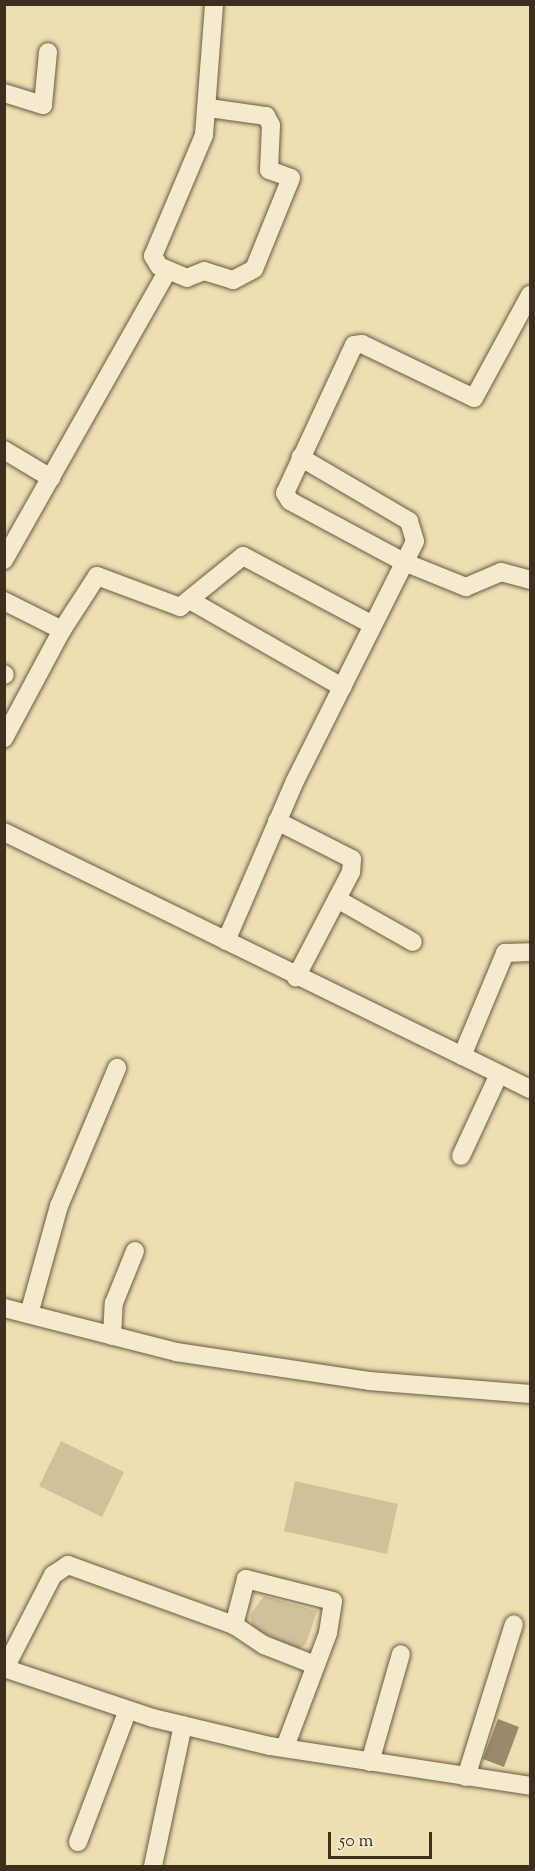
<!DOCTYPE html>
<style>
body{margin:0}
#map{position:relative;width:535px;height:1871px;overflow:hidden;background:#eedfb2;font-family:"Sorts Mill Goudy",serif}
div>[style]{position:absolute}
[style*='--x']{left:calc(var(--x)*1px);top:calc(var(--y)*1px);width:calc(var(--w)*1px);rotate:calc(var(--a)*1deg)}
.green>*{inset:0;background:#d0c199}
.building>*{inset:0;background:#9a8a6b}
.roads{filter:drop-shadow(0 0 2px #6a5a43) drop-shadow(0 0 2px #6a5a43)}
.minor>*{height:18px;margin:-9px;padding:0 9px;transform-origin:9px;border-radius:9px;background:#f4eacd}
span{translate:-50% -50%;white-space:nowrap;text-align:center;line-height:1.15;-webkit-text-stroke:4.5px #f4eacd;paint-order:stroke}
.frame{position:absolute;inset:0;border:6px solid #3e2e1e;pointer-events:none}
.scale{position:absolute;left:328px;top:1832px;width:104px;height:27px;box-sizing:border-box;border:3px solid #3e2e1e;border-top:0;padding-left:8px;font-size:18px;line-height:21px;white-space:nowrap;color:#3e2e1e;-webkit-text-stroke:4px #f4eacd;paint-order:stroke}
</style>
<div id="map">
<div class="green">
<div style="clip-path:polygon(61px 1441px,124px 1472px,102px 1517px,39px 1486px)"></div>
<div style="clip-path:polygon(295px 1481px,398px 1504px,387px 1554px,284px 1531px)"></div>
<div style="clip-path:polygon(264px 1596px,317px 1611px,306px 1644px,298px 1649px,253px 1628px,250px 1615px)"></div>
</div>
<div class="building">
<div style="clip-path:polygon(498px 1719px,519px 1727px,504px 1767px,483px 1759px)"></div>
</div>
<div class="roads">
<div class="minor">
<div style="--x:4;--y:93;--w:41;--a:17.1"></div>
<div style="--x:43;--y:105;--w:53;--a:-84.6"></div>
<div style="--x:209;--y:108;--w:58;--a:8"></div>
<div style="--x:266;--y:116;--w:10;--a:61"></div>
<div style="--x:271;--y:125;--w:45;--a:92.5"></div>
<div style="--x:269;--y:170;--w:23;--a:20"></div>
<div style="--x:291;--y:178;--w:98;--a:112.1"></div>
<div style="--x:254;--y:269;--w:24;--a:152"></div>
<div style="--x:233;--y:280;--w:30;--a:-163"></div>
<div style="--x:204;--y:271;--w:18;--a:158"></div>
<div style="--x:187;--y:278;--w:30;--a:-157"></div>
<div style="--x:159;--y:266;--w:12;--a:-121"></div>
<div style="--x:153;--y:256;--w:131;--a:-67.1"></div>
<div style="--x:204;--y:135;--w:131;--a:-85.6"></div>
<div style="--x:530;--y:295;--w:117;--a:118.5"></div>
<div style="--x:474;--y:398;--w:124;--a:-154.3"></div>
<div style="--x:362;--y:344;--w:8;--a:173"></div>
<div style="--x:354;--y:345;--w:163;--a:115"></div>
<div style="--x:285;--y:493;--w:9;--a:58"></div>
<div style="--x:290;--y:501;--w:129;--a:28.2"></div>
<div style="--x:404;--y:562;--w:67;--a:22"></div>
<div style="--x:466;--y:587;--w:38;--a:-23"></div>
<div style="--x:501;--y:572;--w:30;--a:15"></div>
<div style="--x:4;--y:450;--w:55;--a:30.8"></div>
<div style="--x:4;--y:560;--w:333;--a:-60.5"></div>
<div style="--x:4;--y:601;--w:65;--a:26.6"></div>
<div style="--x:62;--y:630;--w:123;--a:118.2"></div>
<div style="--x:193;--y:602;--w:172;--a:29.7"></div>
<div style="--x:62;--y:630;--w:64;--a:-57.1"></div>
<div style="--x:97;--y:576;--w:89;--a:20.5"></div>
<div style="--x:180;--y:607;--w:81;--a:-39"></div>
<div style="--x:243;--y:556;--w:147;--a:28"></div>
<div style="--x:4;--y:674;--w:1;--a:45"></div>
<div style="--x:277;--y:821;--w:84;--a:26.9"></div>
<div style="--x:352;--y:859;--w:13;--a:94"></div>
<div style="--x:351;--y:872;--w:119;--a:117.6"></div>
<div style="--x:4;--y:832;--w:585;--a:26.04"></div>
<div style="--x:337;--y:899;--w:87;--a:29.5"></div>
<div style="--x:226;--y:941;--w:174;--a:-66.7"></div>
<div style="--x:295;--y:781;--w:268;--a:-63.4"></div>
<div style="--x:415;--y:541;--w:21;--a:-107"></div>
<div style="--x:409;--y:521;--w:126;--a:-149.6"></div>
<div style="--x:462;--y:1056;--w:112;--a:-67.3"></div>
<div style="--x:505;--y:953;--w:25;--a:-2"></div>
<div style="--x:461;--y:1156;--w:90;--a:-65.1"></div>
<div style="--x:4;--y:1308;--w:178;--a:14.3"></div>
<div style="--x:176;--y:1352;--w:195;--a:8.5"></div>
<div style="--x:369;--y:1381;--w:162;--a:4.6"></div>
<div style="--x:29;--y:1314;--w:112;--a:-74.5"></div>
<div style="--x:59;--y:1206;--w:150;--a:-67.2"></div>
<div style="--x:112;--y:1336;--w:33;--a:-87"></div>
<div style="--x:114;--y:1303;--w:56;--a:-68"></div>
<div style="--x:4;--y:1668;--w:157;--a:18.6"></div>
<div style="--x:153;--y:1718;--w:120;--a:13.5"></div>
<div style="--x:270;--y:1746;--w:263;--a:8.7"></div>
<div style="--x:5;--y:1668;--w:105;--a:-62.7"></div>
<div style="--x:53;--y:1575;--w:18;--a:-34"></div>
<div style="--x:68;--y:1565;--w:177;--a:19.9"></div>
<div style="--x:285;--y:1747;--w:122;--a:-69.3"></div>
<div style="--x:328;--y:1633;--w:32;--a:-81"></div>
<div style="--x:333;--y:1601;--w:90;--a:-165.8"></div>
<div style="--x:246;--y:1579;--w:48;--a:104.6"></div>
<div style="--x:234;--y:1625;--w:36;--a:34"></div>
<div style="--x:264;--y:1645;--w:55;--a:21.4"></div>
<div style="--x:370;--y:1762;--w:112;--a:-74"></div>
<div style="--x:466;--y:1777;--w:160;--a:-72.6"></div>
<div style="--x:78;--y:1842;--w:141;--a:-69.3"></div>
<div style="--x:153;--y:1866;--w:144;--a:-78"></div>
</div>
</div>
<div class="frame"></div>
<div class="scale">50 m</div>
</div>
